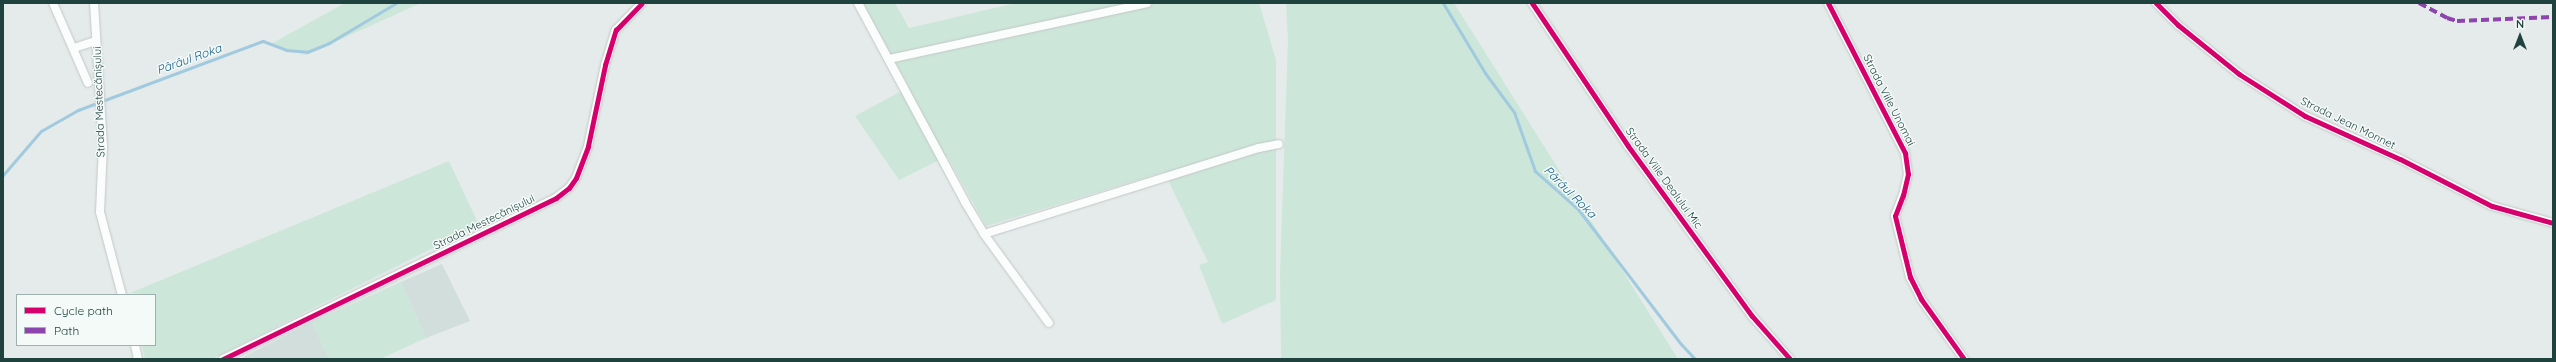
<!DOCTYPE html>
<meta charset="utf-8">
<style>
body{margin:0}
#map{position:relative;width:2556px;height:362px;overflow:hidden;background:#e5ebea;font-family:Quicksand,sans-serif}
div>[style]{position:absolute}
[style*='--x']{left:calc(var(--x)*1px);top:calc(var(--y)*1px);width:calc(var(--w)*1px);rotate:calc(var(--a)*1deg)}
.built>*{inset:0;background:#d2dedb}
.green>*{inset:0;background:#cde6da}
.stream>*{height:3px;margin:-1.5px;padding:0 1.5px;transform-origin:1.5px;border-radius:1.5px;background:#a1cadf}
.roads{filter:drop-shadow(0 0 1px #c2c8c7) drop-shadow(0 0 1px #c2c8c7)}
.street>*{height:8px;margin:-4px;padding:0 4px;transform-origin:4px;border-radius:4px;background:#fbfcfc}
.quiet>*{height:4px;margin-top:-2px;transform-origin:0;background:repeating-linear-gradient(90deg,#8e44ad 0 8px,transparent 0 12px)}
.cycleway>*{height:5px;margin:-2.5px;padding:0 2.5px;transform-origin:2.5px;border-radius:2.5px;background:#d6006c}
span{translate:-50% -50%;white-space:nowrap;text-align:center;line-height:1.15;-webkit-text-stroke:3px #f4faf8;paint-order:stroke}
.street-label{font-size:11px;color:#20423f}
.water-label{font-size:12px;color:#125c86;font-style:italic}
.frame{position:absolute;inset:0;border:4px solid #20423f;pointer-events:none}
.legend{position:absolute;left:16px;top:294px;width:140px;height:52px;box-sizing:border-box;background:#f4faf8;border:1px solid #9fb0ae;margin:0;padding:5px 7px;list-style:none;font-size:12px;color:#20423f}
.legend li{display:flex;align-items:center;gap:8px;height:20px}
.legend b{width:20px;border:1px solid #9fb0ae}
.north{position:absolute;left:2500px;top:16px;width:40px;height:40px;-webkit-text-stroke:3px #f4faf8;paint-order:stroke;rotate:0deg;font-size:11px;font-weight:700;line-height:16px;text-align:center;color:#20423f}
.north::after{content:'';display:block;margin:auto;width:14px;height:18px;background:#20423f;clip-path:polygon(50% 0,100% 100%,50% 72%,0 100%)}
</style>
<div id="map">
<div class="built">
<div style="clip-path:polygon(442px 264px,470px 321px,426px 338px,401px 282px)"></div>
<div style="clip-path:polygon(312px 322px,329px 359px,240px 359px)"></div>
</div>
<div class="green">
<div style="clip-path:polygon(345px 3px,421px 3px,306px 55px,269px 45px)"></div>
<div style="clip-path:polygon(863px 3px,895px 3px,909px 28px,1016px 3px,1259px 3px,1276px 60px,1276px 300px,1222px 324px,1199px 265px,1208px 262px,1164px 172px,986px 226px,947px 156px,899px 180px,855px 116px,909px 87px)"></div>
<div style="clip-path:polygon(1286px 3px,1454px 3px,1678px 359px,1281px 359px,1280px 272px,1288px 40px)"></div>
<div style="clip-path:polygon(449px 161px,479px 225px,212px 359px,145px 359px,142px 345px,155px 345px,155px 295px,130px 293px)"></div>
<div style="clip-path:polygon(401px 282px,426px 338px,380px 359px,329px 359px,312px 322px)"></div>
</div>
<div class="stream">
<div style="--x:1443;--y:3;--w:82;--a:59"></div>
<div style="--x:1485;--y:73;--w:49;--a:53.4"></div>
<div style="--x:1514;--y:112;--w:63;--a:70.4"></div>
<div style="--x:1535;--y:171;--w:57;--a:41.5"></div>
<div style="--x:1578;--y:209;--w:170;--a:52.7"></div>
<div style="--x:1681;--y:344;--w:21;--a:47"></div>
<div style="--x:3;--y:175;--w:58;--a:-49.2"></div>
<div style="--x:41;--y:131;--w:43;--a:-29.6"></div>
<div style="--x:78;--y:110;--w:197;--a:-20.5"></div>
<div style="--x:263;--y:41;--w:25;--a:21"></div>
<div style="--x:286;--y:50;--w:21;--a:5"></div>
<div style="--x:307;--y:52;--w:24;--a:-22"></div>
<div style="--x:329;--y:43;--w:78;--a:-30.8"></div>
</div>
<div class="roads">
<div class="street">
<div style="--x:53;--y:3;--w:87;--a:66.4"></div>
<div style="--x:94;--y:3;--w:143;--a:86.4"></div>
<div style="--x:103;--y:146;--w:66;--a:92.6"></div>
<div style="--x:100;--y:212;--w:86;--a:75.2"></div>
<div style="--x:858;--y:3;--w:226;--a:61.7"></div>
<div style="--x:965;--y:202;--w:37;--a:59"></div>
<div style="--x:984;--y:234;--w:110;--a:53.9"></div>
<div style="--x:1532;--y:3;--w:172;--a:56.1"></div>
<div style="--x:1628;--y:146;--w:210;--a:53.9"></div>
<div style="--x:1752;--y:316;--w:57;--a:48.5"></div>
<div style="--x:1828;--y:3;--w:169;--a:62.8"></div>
<div style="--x:1905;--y:153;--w:21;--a:82"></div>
<div style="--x:1908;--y:174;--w:22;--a:103"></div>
<div style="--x:1903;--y:195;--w:22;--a:111"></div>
<div style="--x:1895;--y:216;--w:63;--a:76.2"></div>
<div style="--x:1910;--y:277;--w:25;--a:63"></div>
<div style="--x:1921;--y:299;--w:74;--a:54.4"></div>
<div style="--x:2156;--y:3;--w:31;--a:45"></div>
<div style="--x:2178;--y:25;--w:78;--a:38.8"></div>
<div style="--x:2239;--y:74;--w:78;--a:32.5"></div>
<div style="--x:2305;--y:116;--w:104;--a:24.4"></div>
<div style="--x:2400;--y:159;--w:103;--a:27.1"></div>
<div style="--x:2492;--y:206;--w:63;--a:15.6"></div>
<div style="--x:74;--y:48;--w:23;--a:-18"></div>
<div style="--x:889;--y:59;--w:264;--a:-12.2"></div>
<div style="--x:984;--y:234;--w:288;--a:-17.4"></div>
<div style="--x:1259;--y:148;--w:20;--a:-11"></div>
<div style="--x:135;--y:345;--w:14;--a:78"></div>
<div style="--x:223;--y:359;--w:370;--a:-25.8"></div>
<div style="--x:556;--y:198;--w:16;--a:-38"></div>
<div style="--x:569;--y:188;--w:12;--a:-55"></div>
<div style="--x:576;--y:178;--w:34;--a:-69"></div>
<div style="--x:588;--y:146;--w:83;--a:-78.1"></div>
<div style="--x:605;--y:65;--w:37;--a:-73"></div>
<div style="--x:616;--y:30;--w:37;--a:-46"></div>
</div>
</div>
<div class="quiet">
<div style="--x:2419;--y:3;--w:32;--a:28"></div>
<div style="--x:2447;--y:18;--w:10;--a:17"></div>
<div style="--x:2457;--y:21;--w:96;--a:-2.4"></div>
</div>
<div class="cycleway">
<div style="--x:1532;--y:3;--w:172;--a:56.1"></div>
<div style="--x:1628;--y:146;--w:210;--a:53.9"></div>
<div style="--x:1752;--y:316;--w:57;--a:48.5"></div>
<div style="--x:1828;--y:3;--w:169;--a:62.8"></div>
<div style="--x:1905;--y:153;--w:21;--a:82"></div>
<div style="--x:1908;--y:174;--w:22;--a:103"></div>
<div style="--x:1903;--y:195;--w:22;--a:111"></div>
<div style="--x:1895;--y:216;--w:63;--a:76.2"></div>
<div style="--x:1910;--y:277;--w:25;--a:63"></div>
<div style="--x:1921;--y:299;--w:74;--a:54.4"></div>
<div style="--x:2156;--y:3;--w:31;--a:45"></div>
<div style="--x:2178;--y:25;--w:78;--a:38.8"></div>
<div style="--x:2239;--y:74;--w:78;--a:32.5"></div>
<div style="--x:2305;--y:116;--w:104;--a:24.4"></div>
<div style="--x:2400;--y:159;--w:103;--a:27.1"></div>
<div style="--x:2492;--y:206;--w:63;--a:15.6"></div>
<div style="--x:223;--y:359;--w:370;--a:-25.8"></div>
<div style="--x:556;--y:198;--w:16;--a:-38"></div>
<div style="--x:569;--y:188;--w:12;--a:-55"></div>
<div style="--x:576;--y:178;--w:34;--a:-69"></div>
<div style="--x:588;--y:146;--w:83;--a:-78.1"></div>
<div style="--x:605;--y:65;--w:37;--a:-73"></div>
<div style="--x:616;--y:30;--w:37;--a:-46"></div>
</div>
<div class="street-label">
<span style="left:1889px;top:100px;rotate:63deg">Strada Viile Unomai</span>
<span style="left:99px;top:102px;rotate:-92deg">Strada Mestecănișului</span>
<span style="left:2348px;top:123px;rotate:26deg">Strada Jean Monnet</span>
<span style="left:1664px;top:178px;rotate:54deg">Strada Viile Dealului Mic</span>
<span style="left:484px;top:222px;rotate:-26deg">Strada Mestecănișului</span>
</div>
<div class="water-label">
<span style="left:189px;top:59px;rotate:-20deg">Pârâul Roka</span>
<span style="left:1570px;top:192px;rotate:45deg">Pârâul Roka</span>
</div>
<div class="frame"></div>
<ul class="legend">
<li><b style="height:5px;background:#d6006c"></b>Cycle path</li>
<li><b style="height:5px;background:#8e44ad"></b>Path</li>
</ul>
<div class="north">N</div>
</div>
